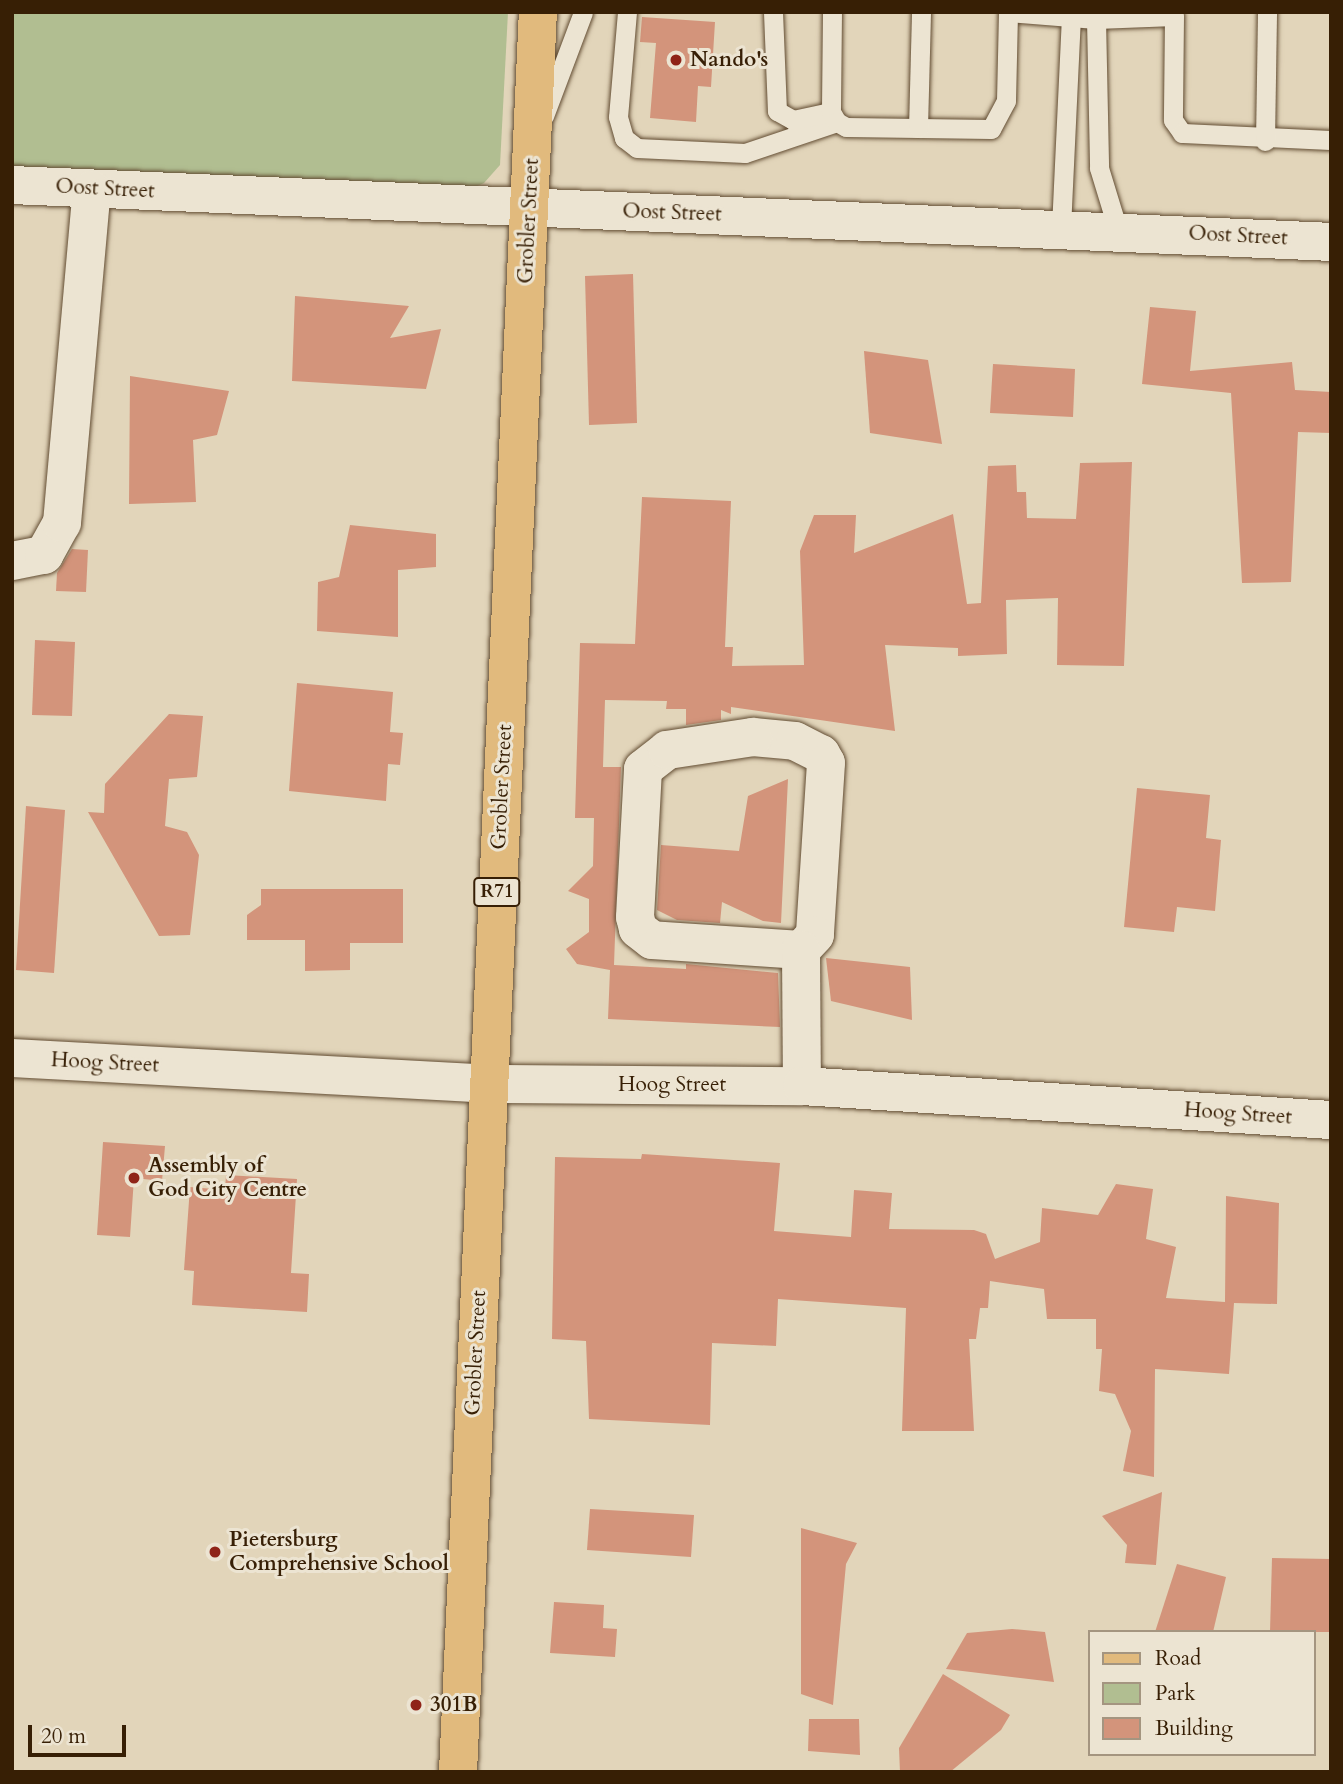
<!DOCTYPE html>
<style>
body{margin:0}
#map{position:relative;width:1343px;height:1784px;overflow:hidden;background:#e2d5ba;font-family:Cardo,serif}
div>[style]{position:absolute}
[style*='--x']{left:calc(var(--x)*1px);top:calc(var(--y)*1px);width:calc(var(--w)*1px);rotate:calc(var(--a)*1deg)}
.green>*{inset:0;background:#b1be91}
.building>*{inset:0;background:#d3947b}
.roads{filter:drop-shadow(0 0 2px #624c32) drop-shadow(0 0 2px #624c32)}
.lane>*{height:19px;margin:-9.5px;padding:0 9.5px;transform-origin:9.5px;border-radius:9.5px;background:#ece4d2}
.street>*{height:38px;margin:-19px;padding:0 19px;transform-origin:19px;border-radius:19px;background:#ece4d2}
.primary>*{height:38px;margin:-19px;padding:0 19px;transform-origin:19px;border-radius:19px;background:#e1ba7d}
.dots>*{width:19px;height:19px;translate:-50% -50%;box-sizing:border-box;border:4px solid #ece4d2;border-radius:50%}
span{translate:-50% -50%;white-space:nowrap;text-align:center;line-height:1.15;-webkit-text-stroke:6px #ece4d2;paint-order:stroke}
.shield-label span{padding:2px 5px;background:#ece4d2;border:2px solid;border-radius:5px;-webkit-text-stroke-width:0}
.shield-label{font-size:19px;color:#371f05;font-weight:700}
.poi-label{font-size:21px;color:#371f05;font-weight:700}
.left{translate:0 -50%;text-align:left}
.street-label{font-size:21px;color:#371f05}
.frame{position:absolute;inset:0;border:14px solid #371f05;pointer-events:none}
.legend{position:absolute;left:1088px;top:1630px;width:228px;height:126px;box-sizing:border-box;background:#ece4d2;border:2px solid #a49580;margin:0;padding:9px 12px;list-style:none;font-size:21px;color:#371f05}
.legend li{display:flex;align-items:center;gap:14px;height:35px}
.legend b{width:35px;border:2px solid #a49580}
.scale{position:absolute;left:28px;top:1725px;width:98px;height:32px;box-sizing:border-box;border:4px solid #371f05;border-top:0;padding-left:9px;font-size:21px;line-height:24px;white-space:nowrap;color:#371f05;-webkit-text-stroke:5px #ece4d2;paint-order:stroke}
</style>
<div id="map">
<div class="green">
<div style="clip-path:polygon(12px 12px,508px 12px,500px 165px,484px 183px,462px 193px,12px 174px)"></div>
</div>
<div class="building">
<div style="clip-path:polygon(642px 17px,715px 22px,711px 87px,698px 86px,696px 122px,650px 118px,656px 43px,640px 42px)"></div>
<div style="clip-path:polygon(633px 274px,637px 423px,589px 425px,585px 276px)"></div>
<div style="clip-path:polygon(295px 296px,409px 306px,390px 338px,441px 329px,426px 389px,292px 381px)"></div>
<div style="clip-path:polygon(1150px 307px,1196px 311px,1190px 371px,1292px 362px,1295px 390px,1331px 392px,1331px 433px,1298px 432px,1291px 582px,1242px 583px,1231px 393px,1142px 384px)"></div>
<div style="clip-path:polygon(864px 351px,928px 360px,942px 444px,870px 433px)"></div>
<div style="clip-path:polygon(993px 364px,1075px 369px,1073px 417px,990px 413px)"></div>
<div style="clip-path:polygon(130px 376px,229px 391px,217px 435px,193px 440px,196px 502px,129px 504px)"></div>
<div style="clip-path:polygon(1132px 462px,1124px 666px,1057px 665px,1058px 598px,1006px 600px,1007px 654px,958px 656px,958px 648px,885px 645px,895px 731px,731px 707px,731px 714px,721px 710px,721px 720px,686px 725px,686px 709px,666px 709px,667px 701px,605px 700px,603px 767px,621px 767px,614px 965px,686px 969px,686px 964px,778px 973px,780px 1027px,608px 1019px,610px 970px,577px 964px,566px 949px,589px 932px,589px 899px,568px 891px,593px 866px,594px 818px,575px 818px,580px 643px,635px 644px,642px 497px,731px 501px,725px 647px,733px 647px,732px 666px,804px 665px,800px 551px,814px 515px,856px 515px,854px 553px,953px 514px,967px 604px,981px 603px,988px 466px,1016px 465px,1017px 492px,1026px 492px,1027px 518px,1076px 519px,1080px 463px)"></div>
<div style="clip-path:polygon(350px 525px,436px 534px,436px 567px,398px 570px,398px 637px,317px 631px,318px 582px,339px 577px)"></div>
<div style="clip-path:polygon(72px 549px,88px 550px,86px 592px,56px 591px,57px 573px)"></div>
<div style="clip-path:polygon(35px 640px,75px 642px,72px 716px,32px 715px)"></div>
<div style="clip-path:polygon(297px 683px,393px 692px,390px 732px,403px 733px,400px 765px,388px 764px,386px 801px,289px 791px)"></div>
<div style="clip-path:polygon(169px 714px,203px 716px,197px 777px,169px 779px,165px 826px,187px 832px,199px 855px,190px 935px,159px 936px,88px 812px,104px 813px,105px 784px)"></div>
<div style="clip-path:polygon(788px 779px,781px 923px,763px 921px,722px 902px,720px 923px,677px 920px,657px 910px,661px 845px,739px 851px,748px 796px)"></div>
<div style="clip-path:polygon(1137px 788px,1210px 795px,1206px 838px,1221px 840px,1215px 911px,1177px 907px,1174px 932px,1124px 927px)"></div>
<div style="clip-path:polygon(26px 806px,65px 810px,54px 973px,16px 970px)"></div>
<div style="clip-path:polygon(261px 889px,403px 889px,403px 943px,350px 943px,350px 970px,305px 971px,305px 940px,247px 940px,247px 915px,261px 905px)"></div>
<div style="clip-path:polygon(826px 958px,910px 967px,912px 1020px,831px 1001px)"></div>
<div style="clip-path:polygon(103px 1142px,165px 1146px,162px 1181px,134px 1178px,130px 1237px,97px 1235px)"></div>
<div style="clip-path:polygon(642px 1154px,780px 1163px,774px 1231px,851px 1237px,854px 1190px,892px 1193px,889px 1229px,974px 1230px,986px 1234px,995px 1259px,1040px 1242px,1042px 1208px,1098px 1215px,1116px 1184px,1153px 1189px,1146px 1239px,1176px 1247px,1166px 1298px,1225px 1302px,1226px 1196px,1279px 1203px,1277px 1304px,1234px 1303px,1229px 1374px,1155px 1369px,1154px 1477px,1123px 1471px,1131px 1431px,1115px 1394px,1099px 1391px,1102px 1349px,1096px 1349px,1096px 1319px,1047px 1319px,1044px 1289px,990px 1281px,988px 1308px,980px 1308px,976px 1339px,969px 1339px,974px 1431px,902px 1431px,906px 1308px,778px 1299px,776px 1346px,712px 1343px,710px 1425px,589px 1419px,586px 1341px,552px 1339px,555px 1157px,641px 1159px)"></div>
<div style="clip-path:polygon(226px 1175px,297px 1179px,291px 1273px,309px 1274px,307px 1312px,192px 1305px,194px 1271px,184px 1270px,190px 1187px,225px 1190px)"></div>
<div style="clip-path:polygon(1162px 1492px,1156px 1565px,1125px 1563px,1127px 1545px,1102px 1516px)"></div>
<div style="clip-path:polygon(590px 1509px,694px 1515px,691px 1557px,587px 1550px)"></div>
<div style="clip-path:polygon(801px 1528px,857px 1543px,846px 1564px,833px 1705px,801px 1694px)"></div>
<div style="clip-path:polygon(1272px 1558px,1331px 1559px,1331px 1632px,1270px 1632px)"></div>
<div style="clip-path:polygon(1177px 1564px,1226px 1577px,1213px 1632px,1155px 1632px)"></div>
<div style="clip-path:polygon(554px 1602px,604px 1605px,603px 1628px,617px 1629px,615px 1657px,550px 1653px)"></div>
<div style="clip-path:polygon(1012px 1629px,1045px 1632px,1054px 1682px,946px 1669px,967px 1633px)"></div>
<div style="clip-path:polygon(943px 1674px,1010px 1715px,1001px 1730px,950px 1772px,900px 1772px,899px 1748px)"></div>
<div style="clip-path:polygon(809px 1719px,859px 1719px,860px 1755px,808px 1751px)"></div>
</div>
<div class="roads">
<div class="lane">
<div style="--x:627;--y:12;--w:105;--a:94.9"></div>
<div style="--x:618;--y:117;--w:22;--a:74"></div>
<div style="--x:624;--y:138;--w:16;--a:38"></div>
<div style="--x:637;--y:148;--w:108;--a:2.7"></div>
<div style="--x:745;--y:153;--w:97;--a:-18.6"></div>
<div style="--x:773;--y:12;--w:99;--a:87.7"></div>
<div style="--x:777;--y:111;--w:18;--a:29"></div>
<div style="--x:793;--y:120;--w:39;--a:-12"></div>
<div style="--x:832;--y:12;--w:100;--a:90.6"></div>
<div style="--x:831;--y:112;--w:12;--a:59"></div>
<div style="--x:837;--y:122;--w:10;--a:29"></div>
<div style="--x:846;--y:127;--w:145;--a:0.8"></div>
<div style="--x:991;--y:129;--w:32;--a:-62"></div>
<div style="--x:1006;--y:101;--w:89;--a:-88.7"></div>
<div style="--x:1008;--y:12;--w:88;--a:4.5"></div>
<div style="--x:1096;--y:19;--w:78;--a:-2.2"></div>
<div style="--x:1174;--y:16;--w:104;--a:90.6"></div>
<div style="--x:1173;--y:120;--w:16;--a:55"></div>
<div style="--x:1182;--y:133;--w:149;--a:2.7"></div>
<div style="--x:1096;--y:19;--w:149;--a:88.8"></div>
<div style="--x:1099;--y:168;--w:65;--a:73"></div>
<div style="--x:544;--y:116;--w:111;--a:-69.4"></div>
<div style="--x:918;--y:128;--w:116;--a:-88.5"></div>
<div style="--x:1265;--y:141;--w:129;--a:-89.1"></div>
<div style="--x:1061;--y:228;--w:211;--a:-87.3"></div>
</div>
<div class="street">
<div style="--x:12;--y:185;--w:1320;--a:2.47"></div>
<div style="--x:12;--y:561;--w:33;--a:-11"></div>
<div style="--x:44;--y:555;--w:37;--a:-61"></div>
<div style="--x:62;--y:523;--w:335;--a:-84.9"></div>
<div style="--x:753;--y:737;--w:42;--a:5.4"></div>
<div style="--x:795;--y:741;--w:29;--a:27"></div>
<div style="--x:821;--y:754;--w:10;--a:61"></div>
<div style="--x:826;--y:763;--w:172;--a:93.7"></div>
<div style="--x:815;--y:935;--w:21;--a:133"></div>
<div style="--x:801;--y:950;--w:149;--a:-176.2"></div>
<div style="--x:652;--y:940;--w:18;--a:-142"></div>
<div style="--x:638;--y:929;--w:12;--a:-104"></div>
<div style="--x:635;--y:917;--w:148;--a:-86.9"></div>
<div style="--x:643;--y:769;--w:31;--a:-38"></div>
<div style="--x:667;--y:750;--w:87;--a:-8.6"></div>
<div style="--x:801;--y:950;--w:136;--a:89.6"></div>
<div style="--x:12;--y:1058;--w:477;--a:3.1"></div>
<div style="--x:488;--y:1084;--w:314;--a:0.4"></div>
<div style="--x:802;--y:1086;--w:530;--a:3.68"></div>
</div>
<div class="primary">
<div style="--x:458;--y:1772;--w:1762;--a:-87.4"></div>
</div>
</div>
<div class="dots">
<div style="left:676px;top:60px;background:#8f2418"></div>
<div style="left:134px;top:1178px;background:#8f2418"></div>
<div style="left:215px;top:1552px;background:#8f2418"></div>
<div style="left:416px;top:1705px;background:#8f2418"></div>
</div>
<div class="shield-label">
<span style="left:497px;top:892px">R71</span>
</div>
<div class="poi-label">
<span class="left" style="left:690px;top:60px">Nando's</span>
<span class="left" style="left:148px;top:1178px">Assembly of<br>God City Centre</span>
<span class="left" style="left:229px;top:1552px">Pietersburg<br>Comprehensive School</span>
<span class="left" style="left:430px;top:1705px">301B</span>
</div>
<div class="street-label">
<span style="left:105px;top:189px;rotate:3deg">Oost Street</span>
<span style="left:672px;top:213px;rotate:2deg">Oost Street</span>
<span style="left:529px;top:221px;rotate:-87deg">Grobler Street</span>
<span style="left:1238px;top:236px;rotate:3deg">Oost Street</span>
<span style="left:502px;top:787px;rotate:-87deg">Grobler Street</span>
<span style="left:105px;top:1063px;rotate:3deg">Hoog Street</span>
<span style="left:672px;top:1085px">Hoog Street</span>
<span style="left:1238px;top:1114px;rotate:4deg">Hoog Street</span>
<span style="left:476px;top:1353px;rotate:-87deg">Grobler Street</span>
</div>
<div class="frame"></div>
<ul class="legend">
<li><b style="height:9px;background:#e1ba7d"></b>Road</li>
<li><b style="height:19px;background:#b1be91"></b>Park</li>
<li><b style="height:19px;background:#d3947b"></b>Building</li>
</ul>
<div class="scale">20 m</div>
</div>
